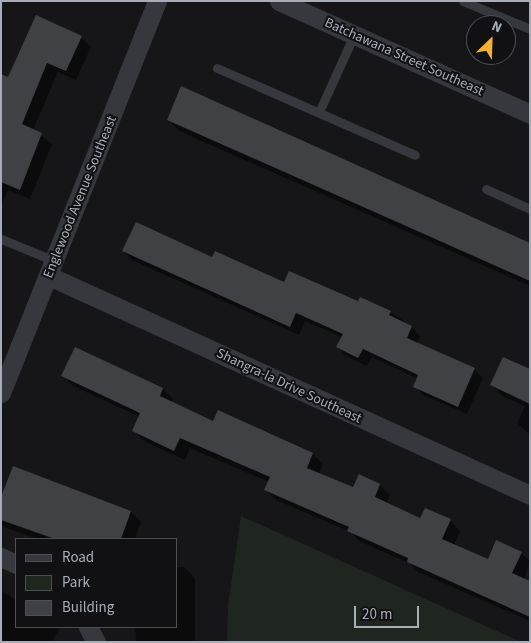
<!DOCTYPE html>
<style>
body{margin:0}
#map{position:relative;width:531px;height:643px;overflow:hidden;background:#161618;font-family:"Source Sans 3",sans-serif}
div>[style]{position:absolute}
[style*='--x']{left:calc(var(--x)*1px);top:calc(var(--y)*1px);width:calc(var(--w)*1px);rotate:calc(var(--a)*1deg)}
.green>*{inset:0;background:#1e261f}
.shadow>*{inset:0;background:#0007}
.building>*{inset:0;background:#404145}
.lane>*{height:9px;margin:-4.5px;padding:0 4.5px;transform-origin:4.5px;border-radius:4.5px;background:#37383d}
.street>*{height:19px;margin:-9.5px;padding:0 9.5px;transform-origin:9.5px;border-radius:9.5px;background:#37383d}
span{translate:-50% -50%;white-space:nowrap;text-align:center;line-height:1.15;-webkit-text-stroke:4px #111113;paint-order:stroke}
.street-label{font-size:14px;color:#a8adb8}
.frame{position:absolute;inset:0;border:2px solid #a8adb8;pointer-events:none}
.legend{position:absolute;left:15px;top:538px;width:162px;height:90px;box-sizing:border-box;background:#111113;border:1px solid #4d4f55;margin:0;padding:6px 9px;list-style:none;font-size:15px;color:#a8adb8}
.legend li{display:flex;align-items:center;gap:10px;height:25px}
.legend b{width:25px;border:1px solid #4d4f55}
.north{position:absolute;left:466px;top:15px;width:50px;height:50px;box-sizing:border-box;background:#111113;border:1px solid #4d4f55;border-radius:50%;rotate:24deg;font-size:14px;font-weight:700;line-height:20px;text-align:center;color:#a8adb8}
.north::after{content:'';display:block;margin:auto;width:18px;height:22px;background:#f2b134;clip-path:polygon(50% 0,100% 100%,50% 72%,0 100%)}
.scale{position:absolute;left:354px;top:606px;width:65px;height:22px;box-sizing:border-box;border:2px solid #a8adb8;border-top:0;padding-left:6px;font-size:15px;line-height:18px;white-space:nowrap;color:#a8adb8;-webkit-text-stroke:4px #111113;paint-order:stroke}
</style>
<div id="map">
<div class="green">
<div style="clip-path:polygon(241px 516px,521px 642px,227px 642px,228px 605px)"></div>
</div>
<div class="shadow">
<div style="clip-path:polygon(81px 37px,91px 47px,76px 80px,58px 72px,33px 130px,52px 144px,30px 199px,8px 190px,1px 205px,1px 85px)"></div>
<div style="clip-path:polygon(182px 88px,530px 243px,530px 286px,179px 131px,168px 120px)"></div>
<div style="clip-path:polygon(123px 251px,212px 259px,284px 284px,358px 303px,361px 298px,391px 312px,412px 327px,420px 336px,417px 344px,474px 369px,483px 378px,467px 414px,423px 395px,415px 386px,418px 379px,372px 357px,367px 366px,346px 356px,338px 347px,342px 337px,305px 321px,299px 335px,132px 260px)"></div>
<div style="clip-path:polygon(530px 370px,530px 435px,517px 423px,525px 406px,502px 396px,492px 385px)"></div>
<div style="clip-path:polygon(63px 375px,163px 389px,173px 399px,171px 403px,214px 423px,313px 454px,323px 464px,319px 474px,354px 489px,360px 476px,380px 485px,390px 495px,386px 504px,421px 519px,450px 520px,460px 531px,454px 545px,488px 561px,521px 553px,530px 561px,524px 580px,530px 582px,530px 621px,418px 572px,411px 564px,359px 541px,351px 532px,276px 500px,266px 490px,269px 482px,190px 448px,185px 460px,144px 441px,134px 431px,140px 417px,73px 386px)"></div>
<div style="clip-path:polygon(13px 468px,131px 512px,141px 522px,135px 539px,38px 539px,6px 528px,1px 523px,1px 501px)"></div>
<div style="clip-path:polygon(176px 567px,184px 567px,195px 578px,195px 642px,136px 642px,135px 627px,176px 627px)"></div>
<div style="clip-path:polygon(1px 591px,16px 600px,16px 627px,56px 627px,59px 629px,52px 642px,1px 642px)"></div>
</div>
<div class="building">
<div style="clip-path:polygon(36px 15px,82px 36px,66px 71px,47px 63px,22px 124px,42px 133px,20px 190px,1px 182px,1px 74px,8px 77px)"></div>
<div style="clip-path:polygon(181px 86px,530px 243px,530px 281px,167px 120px)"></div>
<div style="clip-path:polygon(136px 222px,212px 257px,215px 251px,284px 282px,289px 271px,358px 301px,360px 297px,391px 311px,389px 315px,412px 326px,407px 338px,475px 368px,458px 407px,413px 387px,418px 375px,363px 349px,358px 358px,336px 347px,343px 334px,296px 313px,290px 327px,122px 251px)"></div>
<div style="clip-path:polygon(75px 347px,163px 388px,160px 396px,213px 421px,218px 410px,313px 453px,307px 468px,353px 487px,359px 474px,380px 484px,375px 497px,420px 518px,425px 508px,451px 519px,442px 539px,488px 559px,496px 540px,522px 552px,512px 573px,530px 581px,530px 617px,407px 562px,408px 558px,347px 531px,349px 527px,264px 490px,270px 477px,180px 438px,174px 451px,132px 431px,140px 413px,61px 376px)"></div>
<div style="clip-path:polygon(503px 357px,530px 369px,530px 404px,490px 385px)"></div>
<div style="clip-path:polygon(13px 466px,131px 511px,121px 539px,55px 539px,1px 520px,1px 497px)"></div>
</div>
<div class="lane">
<div style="--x:463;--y:1;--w:73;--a:22.7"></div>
<div style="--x:217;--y:68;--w:216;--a:23.7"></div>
<div style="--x:319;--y:112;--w:85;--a:-65.6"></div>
<div style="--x:486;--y:189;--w:48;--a:24.4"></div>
<div style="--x:1;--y:239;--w:58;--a:22.2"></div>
</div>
<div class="street">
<div style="--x:279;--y:1;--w:275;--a:24.2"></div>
<div style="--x:49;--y:276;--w:529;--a:24.48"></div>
<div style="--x:1;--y:393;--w:422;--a:-68.3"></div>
<div style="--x:1;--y:557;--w:17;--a:25"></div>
<div style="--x:88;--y:627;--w:17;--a:62"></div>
</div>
<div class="street-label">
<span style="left:404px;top:57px;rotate:24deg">Batchawana Street Southeast</span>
<span style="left:80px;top:197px;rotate:-68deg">Englewood Avenue Southeast</span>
<span style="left:289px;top:386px;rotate:25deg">Shangra-la Drive Southeast</span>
</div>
<div class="frame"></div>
<ul class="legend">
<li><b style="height:6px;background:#37383d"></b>Road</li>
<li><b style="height:14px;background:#1e261f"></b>Park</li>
<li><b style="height:14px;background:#404145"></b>Building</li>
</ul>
<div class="north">N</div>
<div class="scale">20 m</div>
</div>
